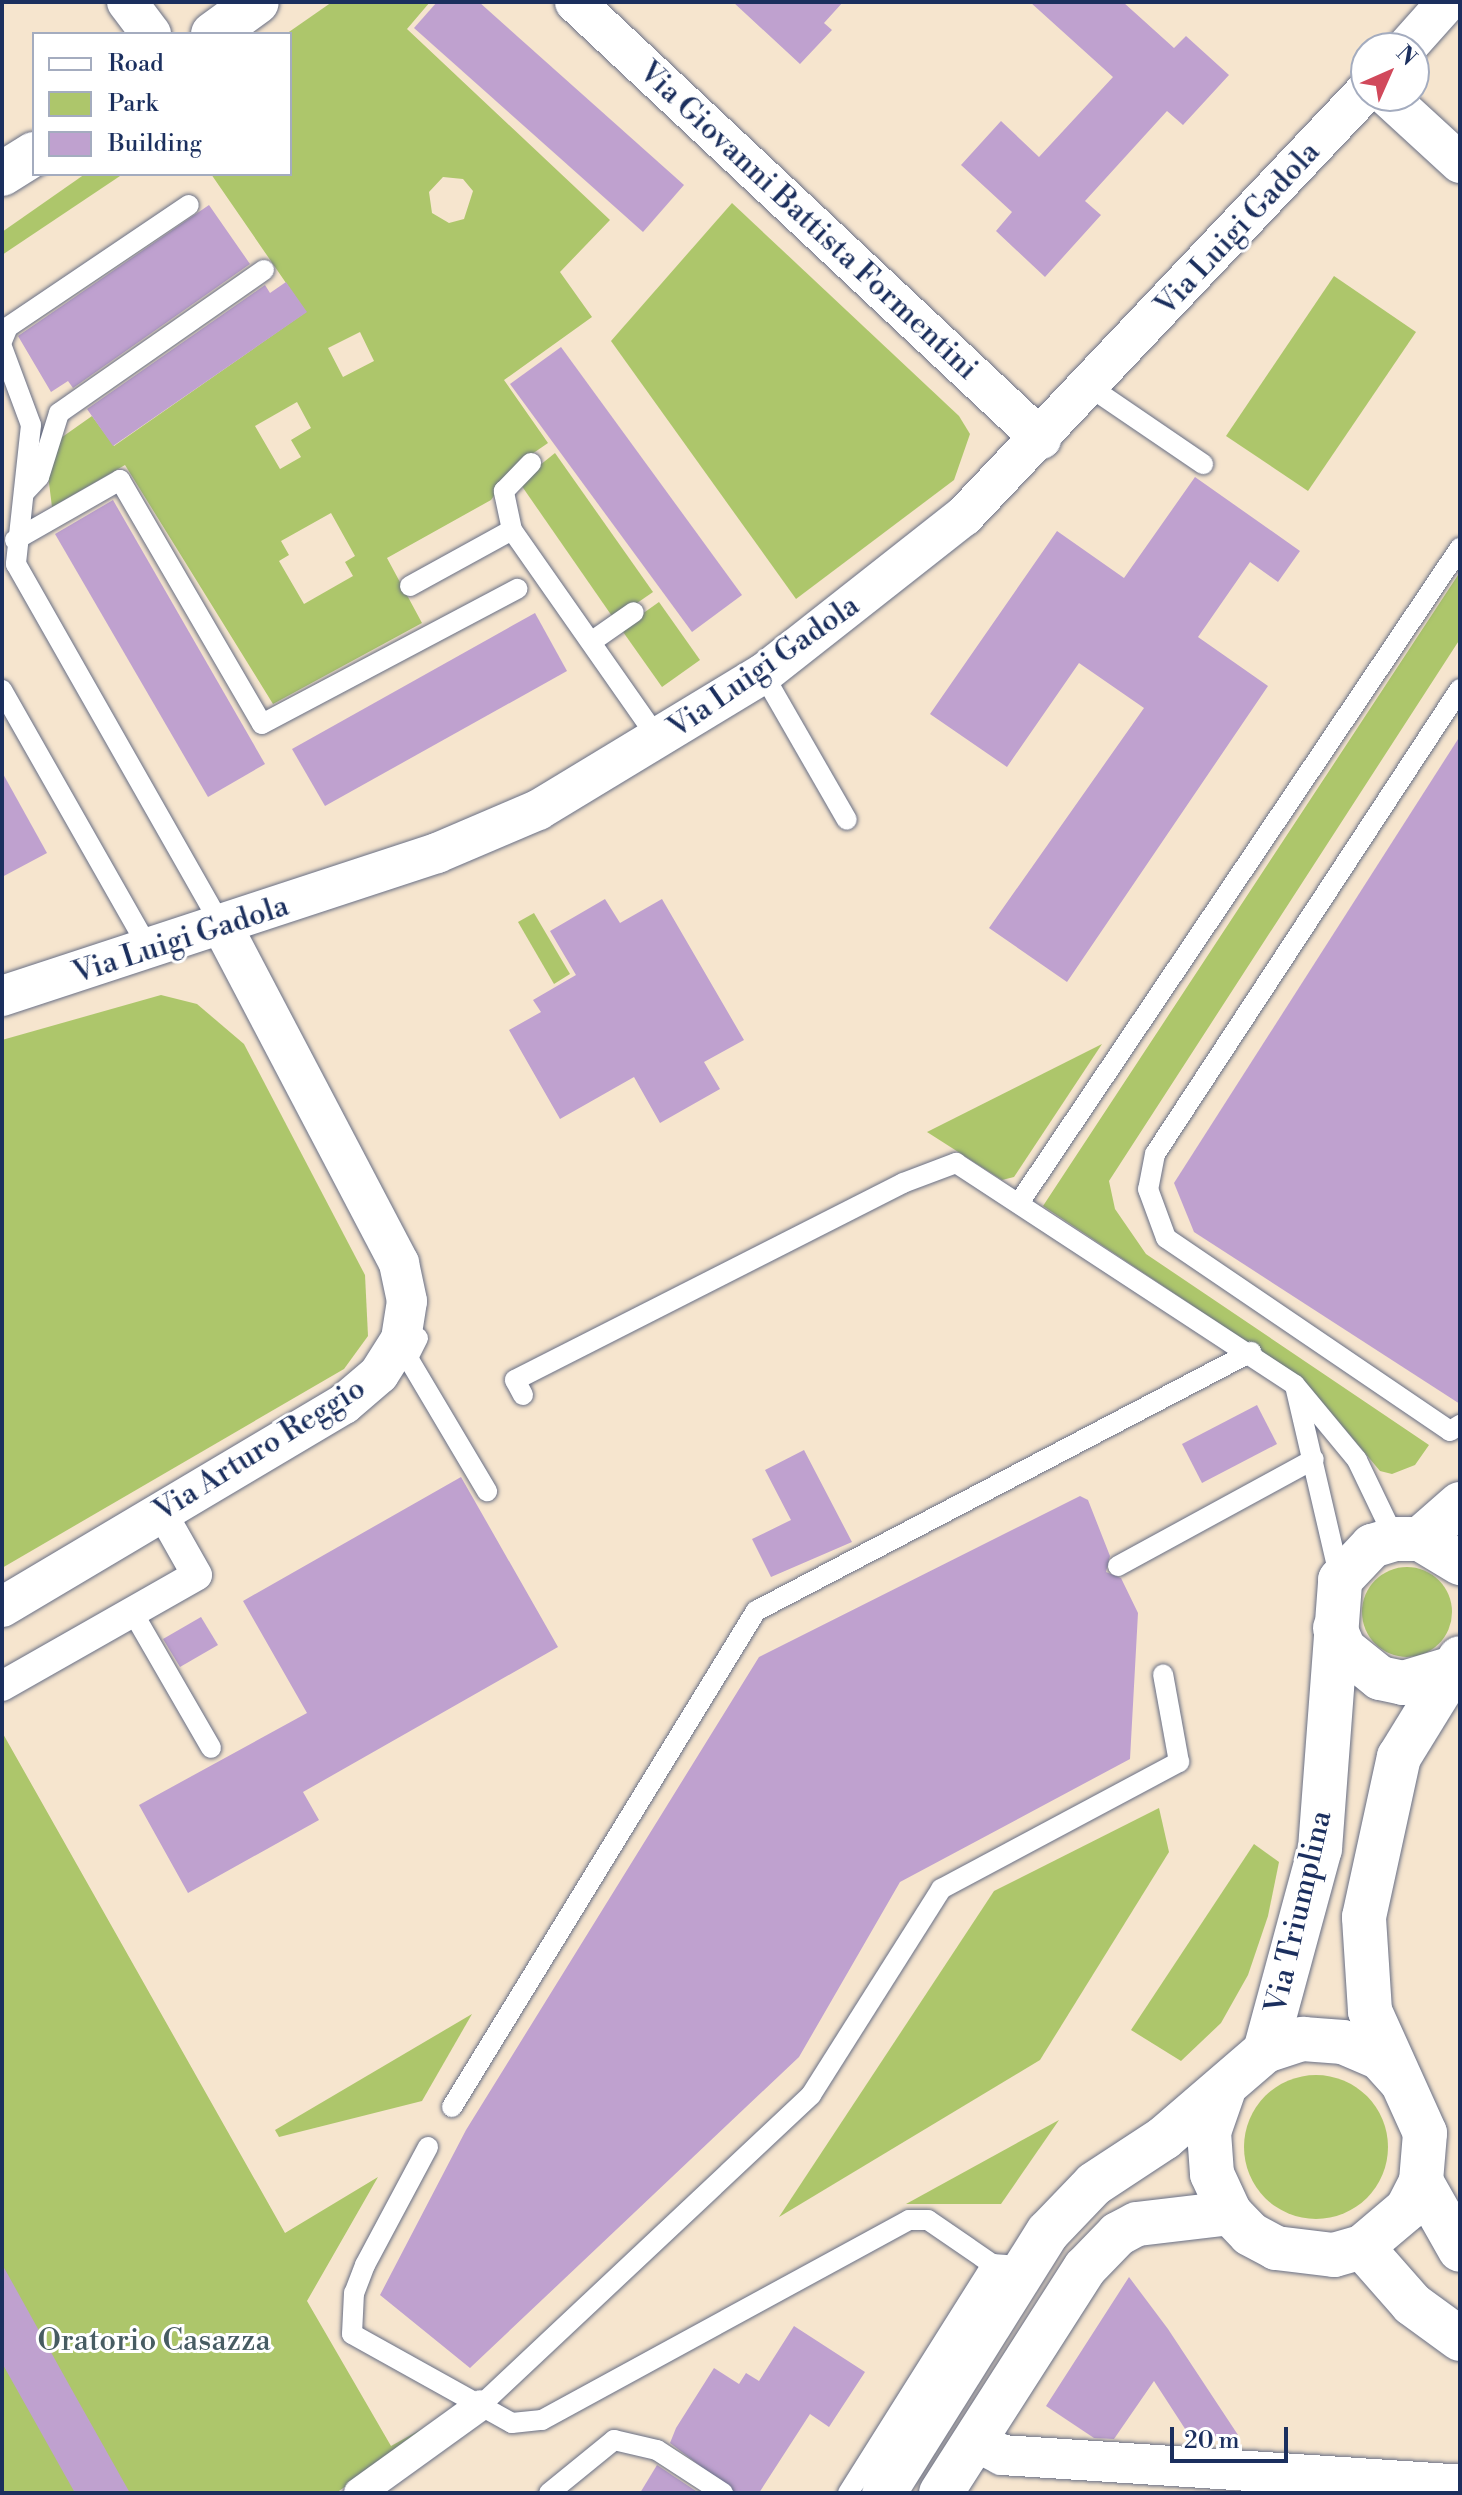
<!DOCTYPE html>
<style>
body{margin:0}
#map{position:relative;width:1462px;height:2495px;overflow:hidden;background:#f6e5ce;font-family:"Libre Bodoni",serif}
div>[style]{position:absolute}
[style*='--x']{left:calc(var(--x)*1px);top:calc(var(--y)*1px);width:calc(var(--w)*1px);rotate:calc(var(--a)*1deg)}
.green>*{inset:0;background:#adc66b}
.round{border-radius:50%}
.building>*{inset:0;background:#bfa1cf}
.roads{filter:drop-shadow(0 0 2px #686f85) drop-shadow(0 0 2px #686f85)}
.service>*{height:20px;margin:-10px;padding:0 10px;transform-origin:10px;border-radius:10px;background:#fff}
.pedestrian>*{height:30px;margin:-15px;padding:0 15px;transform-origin:15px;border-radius:15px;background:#fff}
.minor>*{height:40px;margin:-20px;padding:0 20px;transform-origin:20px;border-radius:20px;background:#fff}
.tertiary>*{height:44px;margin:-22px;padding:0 22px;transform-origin:22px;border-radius:22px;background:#fff}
.secondary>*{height:44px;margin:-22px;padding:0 22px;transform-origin:22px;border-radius:22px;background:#fff}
span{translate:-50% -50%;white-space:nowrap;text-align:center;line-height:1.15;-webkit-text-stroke:6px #fff;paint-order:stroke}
.street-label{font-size:30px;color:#1b2f5e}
.park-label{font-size:30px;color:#475c62}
.frame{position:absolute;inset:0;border:4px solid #1b2f5e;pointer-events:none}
.legend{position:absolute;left:32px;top:32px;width:260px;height:144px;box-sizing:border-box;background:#fff;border:2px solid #a4acbf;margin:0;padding:10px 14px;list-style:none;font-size:24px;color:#1b2f5e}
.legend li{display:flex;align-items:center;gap:16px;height:40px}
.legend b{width:40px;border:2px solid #a4acbf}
.north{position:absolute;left:1350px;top:32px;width:80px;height:80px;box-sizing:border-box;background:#fff;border:2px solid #a4acbf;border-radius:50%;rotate:45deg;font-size:22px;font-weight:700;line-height:32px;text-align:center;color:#1b2f5e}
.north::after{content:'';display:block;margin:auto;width:28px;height:36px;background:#d1495b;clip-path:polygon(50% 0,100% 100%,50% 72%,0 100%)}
.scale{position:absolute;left:1170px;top:2427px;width:118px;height:36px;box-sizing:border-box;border:4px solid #1b2f5e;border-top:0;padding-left:10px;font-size:24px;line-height:28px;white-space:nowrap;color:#1b2f5e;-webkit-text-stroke:6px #fff;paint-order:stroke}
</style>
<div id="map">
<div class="green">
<div style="clip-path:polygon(evenodd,332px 2px,430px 2px,407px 29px,610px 220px,560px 272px,592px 317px,504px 380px,548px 443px,516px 465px,491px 500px,387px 558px,422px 623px,273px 704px,125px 465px,52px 507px,47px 467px,58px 440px,92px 416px,114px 446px,306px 312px,211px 174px,290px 174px,286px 34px,332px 2px,443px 177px,463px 179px,473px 191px,464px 219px,449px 223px,432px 213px,429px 192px,443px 177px,332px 2px,360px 332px,374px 361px,343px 377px,328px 348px,360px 332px,332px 2px,297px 402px,311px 428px,291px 440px,301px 457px,280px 469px,255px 426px,297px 402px,332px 2px,331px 513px,355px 556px,345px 562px,353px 576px,304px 604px,279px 561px,289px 555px,281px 541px,331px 513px)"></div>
<div style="clip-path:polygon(85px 174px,123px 174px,2px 255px,2px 232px)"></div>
<div style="clip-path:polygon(732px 203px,959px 416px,970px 434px,954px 480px,796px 599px,611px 341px)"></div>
<div style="clip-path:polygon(1334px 276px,1416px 332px,1308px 491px,1226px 436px)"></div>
<div style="clip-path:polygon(555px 453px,653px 592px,614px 619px,519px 482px)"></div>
<div style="clip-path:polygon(1460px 572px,1460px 639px,1109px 1181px,1115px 1209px,1146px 1254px,1429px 1445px,1415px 1465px,1392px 1474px,1380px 1471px,1303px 1379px,1043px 1206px)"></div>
<div style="clip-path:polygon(659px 602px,700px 660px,662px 687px,621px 629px)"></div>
<div style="clip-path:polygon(534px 913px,570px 974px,554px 984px,518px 922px)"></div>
<div style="clip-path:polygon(161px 995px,197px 1004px,244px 1044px,365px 1275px,368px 1336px,344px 1369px,2px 1568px,2px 1040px)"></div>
<div style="clip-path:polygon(1102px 1044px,1014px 1177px,1002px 1180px,927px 1132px)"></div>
<div class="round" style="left:1362px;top:1567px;width:90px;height:90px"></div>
<div style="clip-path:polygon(2px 1732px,285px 2233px,378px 2177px,307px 2301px,391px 2446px,456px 2410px,336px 2493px,2px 2493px)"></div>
<div style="clip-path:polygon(1159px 1808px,1169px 1852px,1040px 2060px,779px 2217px,994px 1891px)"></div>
<div style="clip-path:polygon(1254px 1844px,1279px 1862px,1268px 1916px,1248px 1975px,1221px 2023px,1181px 2061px,1131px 2030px)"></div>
<div style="clip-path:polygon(472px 2014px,422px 2101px,279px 2137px,275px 2130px)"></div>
<div class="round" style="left:1244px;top:2075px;width:144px;height:144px"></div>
<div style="clip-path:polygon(1059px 2120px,1001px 2204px,906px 2204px)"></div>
</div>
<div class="building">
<div style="clip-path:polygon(437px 2px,479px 2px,684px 185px,643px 232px,414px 28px)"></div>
<div style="clip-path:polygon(733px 2px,843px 2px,824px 23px,832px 30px,800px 64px)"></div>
<div style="clip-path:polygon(1030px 2px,1123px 2px,1174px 48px,1186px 36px,1229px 75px,1183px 125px,1167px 111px,1085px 201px,1101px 215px,1045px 277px,996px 231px,1012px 212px,961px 165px,1001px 121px,1039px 157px,1113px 77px)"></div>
<div style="clip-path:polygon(209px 205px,250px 264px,73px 388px,68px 381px,51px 392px,18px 336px)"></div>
<div style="clip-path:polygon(286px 282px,307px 312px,113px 446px,87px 409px,265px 285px,270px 293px)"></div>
<div style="clip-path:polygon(561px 347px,742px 595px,692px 632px,510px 384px)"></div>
<div style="clip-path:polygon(1195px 477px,1300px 551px,1278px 582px,1250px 562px,1198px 637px,1268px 686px,1067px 982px,989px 928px,1144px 708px,1079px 663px,1007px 767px,930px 714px,1057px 531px,1124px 578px)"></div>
<div style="clip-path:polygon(113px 500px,265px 764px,208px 797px,55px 534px)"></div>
<div style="clip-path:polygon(535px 613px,567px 671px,325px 806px,292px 749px)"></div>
<div style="clip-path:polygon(1460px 736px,1460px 1404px,1194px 1232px,1174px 1183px)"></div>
<div style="clip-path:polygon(2px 772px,47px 853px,2px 877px)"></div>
<div style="clip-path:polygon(605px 899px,620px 923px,662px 899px,744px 1040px,704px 1062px,720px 1089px,660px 1123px,634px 1077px,560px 1119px,509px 1030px,541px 1012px,533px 1000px,576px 975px,550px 931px)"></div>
<div style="clip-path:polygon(1257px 1405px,1277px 1444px,1202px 1483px,1182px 1444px)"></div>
<div style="clip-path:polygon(804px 1450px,852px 1542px,771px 1577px,752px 1539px,791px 1520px,765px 1470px)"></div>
<div style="clip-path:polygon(461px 1477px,558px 1647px,303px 1792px,319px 1820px,188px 1893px,139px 1805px,307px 1713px,243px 1601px)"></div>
<div style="clip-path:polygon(1080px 1496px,1088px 1500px,1110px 1556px,1106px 1572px,1121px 1578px,1138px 1613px,1130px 1759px,900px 1882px,799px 2057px,470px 2368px,380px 2295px,466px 2130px,759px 1657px)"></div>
<div style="clip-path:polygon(201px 1617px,218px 1645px,180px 1667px,163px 1639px)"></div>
<div style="clip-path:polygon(2px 2264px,72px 2390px,130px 2493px,75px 2493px,2px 2363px)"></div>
<div style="clip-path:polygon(1129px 2277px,1168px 2329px,1238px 2435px,1191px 2438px,1154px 2381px,1114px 2439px,1094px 2438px,1046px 2406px)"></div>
<div style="clip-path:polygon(794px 2326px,865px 2372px,829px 2427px,810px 2414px,759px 2493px,736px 2493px,670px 2443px,676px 2428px,714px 2368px,739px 2384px,746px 2373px,759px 2381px)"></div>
<div style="clip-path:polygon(657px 2465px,699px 2493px,640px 2493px)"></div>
</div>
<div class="roads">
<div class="service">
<div style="--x:2;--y:341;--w:15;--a:-67"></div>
<div style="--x:8;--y:327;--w:218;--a:-34"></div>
<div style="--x:2;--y:347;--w:83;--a:69.6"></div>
<div style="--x:31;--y:425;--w:140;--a:96.2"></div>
<div style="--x:16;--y:564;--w:419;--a:60.4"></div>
<div style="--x:1090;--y:387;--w:137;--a:34.3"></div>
<div style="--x:24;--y:493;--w:22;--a:-47"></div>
<div style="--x:39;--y:477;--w:67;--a:-72.6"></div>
<div style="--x:59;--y:413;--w:250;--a:-34.9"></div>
<div style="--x:512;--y:530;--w:40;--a:-102"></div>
<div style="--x:504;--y:491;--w:39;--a:-46"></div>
<div style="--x:15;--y:540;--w:121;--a:-29.7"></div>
<div style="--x:120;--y:480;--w:282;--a:59.8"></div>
<div style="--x:262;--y:724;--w:289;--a:-27.9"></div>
<div style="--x:410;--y:586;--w:116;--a:-28.8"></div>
<div style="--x:512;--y:530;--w:256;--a:55"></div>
<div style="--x:591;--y:642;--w:52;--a:-34.9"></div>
<div style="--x:763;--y:674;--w:168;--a:60.1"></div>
<div style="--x:1460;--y:689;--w:556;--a:123.26"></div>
<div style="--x:1155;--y:1154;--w:36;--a:101"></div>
<div style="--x:1148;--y:1189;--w:52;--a:69.8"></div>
<div style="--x:1166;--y:1238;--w:343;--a:34.2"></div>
<div style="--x:1450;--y:1431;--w:12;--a:-31"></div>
<div style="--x:2;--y:690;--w:300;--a:60.4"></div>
<div style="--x:1019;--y:1203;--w:790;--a:-56.05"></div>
<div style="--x:418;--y:1338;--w:22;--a:117"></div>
<div style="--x:408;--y:1358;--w:155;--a:59.3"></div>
<div style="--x:523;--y:1395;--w:17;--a:-118"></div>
<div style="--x:515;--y:1380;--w:435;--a:-26.9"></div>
<div style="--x:903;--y:1183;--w:57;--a:-20.7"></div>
<div style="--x:956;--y:1163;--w:405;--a:33.2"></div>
<div style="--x:1118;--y:1566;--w:223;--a:-28.6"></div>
<div style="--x:1340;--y:1579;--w:199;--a:-103.1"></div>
<div style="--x:1295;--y:1385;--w:97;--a:50.4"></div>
<div style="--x:1357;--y:1460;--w:88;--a:64.3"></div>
<div style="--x:132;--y:1611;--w:158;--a:60"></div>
<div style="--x:452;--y:2107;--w:582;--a:-58.5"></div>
<div style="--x:756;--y:1611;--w:559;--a:-27.62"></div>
<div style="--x:428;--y:2147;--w:134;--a:118.1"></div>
<div style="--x:365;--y:2265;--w:30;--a:111"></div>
<div style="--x:354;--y:2293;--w:41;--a:92.8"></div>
<div style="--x:352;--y:2334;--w:183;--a:29.1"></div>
<div style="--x:512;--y:2423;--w:30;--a:-6"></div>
<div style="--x:542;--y:2420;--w:418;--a:-28.6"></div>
<div style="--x:909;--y:2220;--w:19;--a:0"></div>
<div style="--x:928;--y:2220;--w:78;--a:34.5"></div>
<div style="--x:481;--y:2405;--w:453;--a:-43.2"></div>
<div style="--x:811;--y:2095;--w:244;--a:-57.7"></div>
<div style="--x:941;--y:1889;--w:270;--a:-28.1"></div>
<div style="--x:1179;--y:1762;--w:89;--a:-100.3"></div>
<div style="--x:549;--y:2493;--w:84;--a:-39.2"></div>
<div style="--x:614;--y:2440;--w:44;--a:13.1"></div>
<div style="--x:657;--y:2450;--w:79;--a:33.1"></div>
<div style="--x:848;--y:2493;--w:271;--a:-57.8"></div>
<div style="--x:992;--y:2264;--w:14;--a:4"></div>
</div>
<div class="pedestrian">
<div style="--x:2;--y:1686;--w:224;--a:-29.6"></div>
<div style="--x:197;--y:1575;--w:61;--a:-119.5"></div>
<div style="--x:359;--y:2493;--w:150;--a:-35.8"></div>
</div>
<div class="minor">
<div style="--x:127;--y:2;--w:40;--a:53"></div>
<div style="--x:575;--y:2;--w:639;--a:43.16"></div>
<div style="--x:1406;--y:48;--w:62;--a:-48.3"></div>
<div style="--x:1387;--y:96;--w:99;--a:42.5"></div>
<div style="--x:2;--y:996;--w:458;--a:-18.2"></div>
<div style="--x:437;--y:853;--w:110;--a:-23.1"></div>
<div style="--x:538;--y:810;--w:263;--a:-31.2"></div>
<div style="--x:763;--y:674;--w:256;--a:-38.2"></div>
<div style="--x:964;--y:516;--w:585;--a:-46.59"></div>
<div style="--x:2;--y:1607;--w:398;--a:-30.7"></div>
<div style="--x:344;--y:1404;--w:46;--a:-40.6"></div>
<div style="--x:379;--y:1374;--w:41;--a:-57.8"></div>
<div style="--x:401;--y:1339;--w:38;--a:-81"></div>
<div style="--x:407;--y:1301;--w:39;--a:-102"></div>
<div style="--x:399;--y:1263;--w:378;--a:-117.7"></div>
<div style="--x:975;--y:2441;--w:30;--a:27"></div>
<div style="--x:1002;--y:2455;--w:459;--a:3.7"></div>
</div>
<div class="tertiary">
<div style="--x:213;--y:34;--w:54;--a:-36"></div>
<div style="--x:2;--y:174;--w:38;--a:-32"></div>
</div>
<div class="secondary">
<div style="--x:1420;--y:1539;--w:53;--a:-41.2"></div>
<div style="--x:1335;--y:1628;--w:23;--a:67"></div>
<div style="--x:1344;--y:1649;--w:46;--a:38.9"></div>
<div style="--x:1380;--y:1678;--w:24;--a:12"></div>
<div style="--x:1403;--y:1683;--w:46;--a:-16.5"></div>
<div style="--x:1265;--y:2051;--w:209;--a:-74.8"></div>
<div style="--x:1320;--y:1849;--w:270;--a:-85.7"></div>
<div style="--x:1340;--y:1580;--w:47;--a:-46.7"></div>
<div style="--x:1372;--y:1546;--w:24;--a:-17"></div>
<div style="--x:1395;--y:1539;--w:25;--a:0"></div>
<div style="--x:1420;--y:1539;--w:47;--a:31"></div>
<div style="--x:1223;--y:2092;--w:42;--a:109.3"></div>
<div style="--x:1209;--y:2132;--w:42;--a:85.9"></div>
<div style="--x:1212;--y:2174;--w:43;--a:65.2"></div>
<div style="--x:1230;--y:2213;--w:29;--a:46"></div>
<div style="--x:1250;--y:2234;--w:30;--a:28"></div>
<div style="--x:1276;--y:2248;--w:58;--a:6.9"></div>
<div style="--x:1334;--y:2255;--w:29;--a:-16"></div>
<div style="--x:1362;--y:2247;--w:59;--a:-40.2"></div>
<div style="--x:1407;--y:2209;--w:31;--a:-63"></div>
<div style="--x:1421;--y:2181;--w:48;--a:-85.2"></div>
<div style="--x:1425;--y:2133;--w:134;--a:-114.3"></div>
<div style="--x:1370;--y:2011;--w:94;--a:-93.7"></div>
<div style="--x:1364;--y:1917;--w:164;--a:-77.7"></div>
<div style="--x:1399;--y:1757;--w:116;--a:-58.4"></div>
<div style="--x:1421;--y:2181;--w:79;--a:60.5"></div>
<div style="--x:1362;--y:2247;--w:76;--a:48.7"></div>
<div style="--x:1412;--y:2304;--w:59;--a:36.1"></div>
<div style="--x:884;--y:2493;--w:308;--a:-57.9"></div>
<div style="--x:1048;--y:2232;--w:66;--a:-46.2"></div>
<div style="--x:1094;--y:2184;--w:84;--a:-33.3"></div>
<div style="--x:1164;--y:2138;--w:133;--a:-40.7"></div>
<div style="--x:1265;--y:2051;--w:40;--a:-18"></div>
<div style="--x:1303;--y:2039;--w:40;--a:4.3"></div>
<div style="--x:1343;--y:2042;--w:40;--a:23.4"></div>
<div style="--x:1380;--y:2058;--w:30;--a:48"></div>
<div style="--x:941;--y:2493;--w:267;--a:-57.4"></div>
<div style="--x:1085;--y:2268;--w:47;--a:-45.9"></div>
<div style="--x:1118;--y:2234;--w:21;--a:-28"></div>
<div style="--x:1137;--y:2224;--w:94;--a:-6.7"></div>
</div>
</div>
<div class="street-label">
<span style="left:808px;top:221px;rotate:43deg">Via Giovanni Battista Formentini</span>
<span style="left:1238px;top:229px;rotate:-47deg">Via Luigi Gadola</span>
<span style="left:764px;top:667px;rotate:-35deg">Via Luigi Gadola</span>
<span style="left:181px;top:940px;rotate:-18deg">Via Luigi Gadola</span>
<span style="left:260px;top:1450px;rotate:-32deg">Via Arturo Reggio</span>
<span style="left:1299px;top:1912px;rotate:-77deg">Via Triumplina</span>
</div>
<div class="park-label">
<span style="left:154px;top:2341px">Oratorio Casazza</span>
</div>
<div class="frame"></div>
<ul class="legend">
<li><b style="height:10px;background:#fff"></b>Road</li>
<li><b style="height:22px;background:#adc66b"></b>Park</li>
<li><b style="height:22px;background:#bfa1cf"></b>Building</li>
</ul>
<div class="north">N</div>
<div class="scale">20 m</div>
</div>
